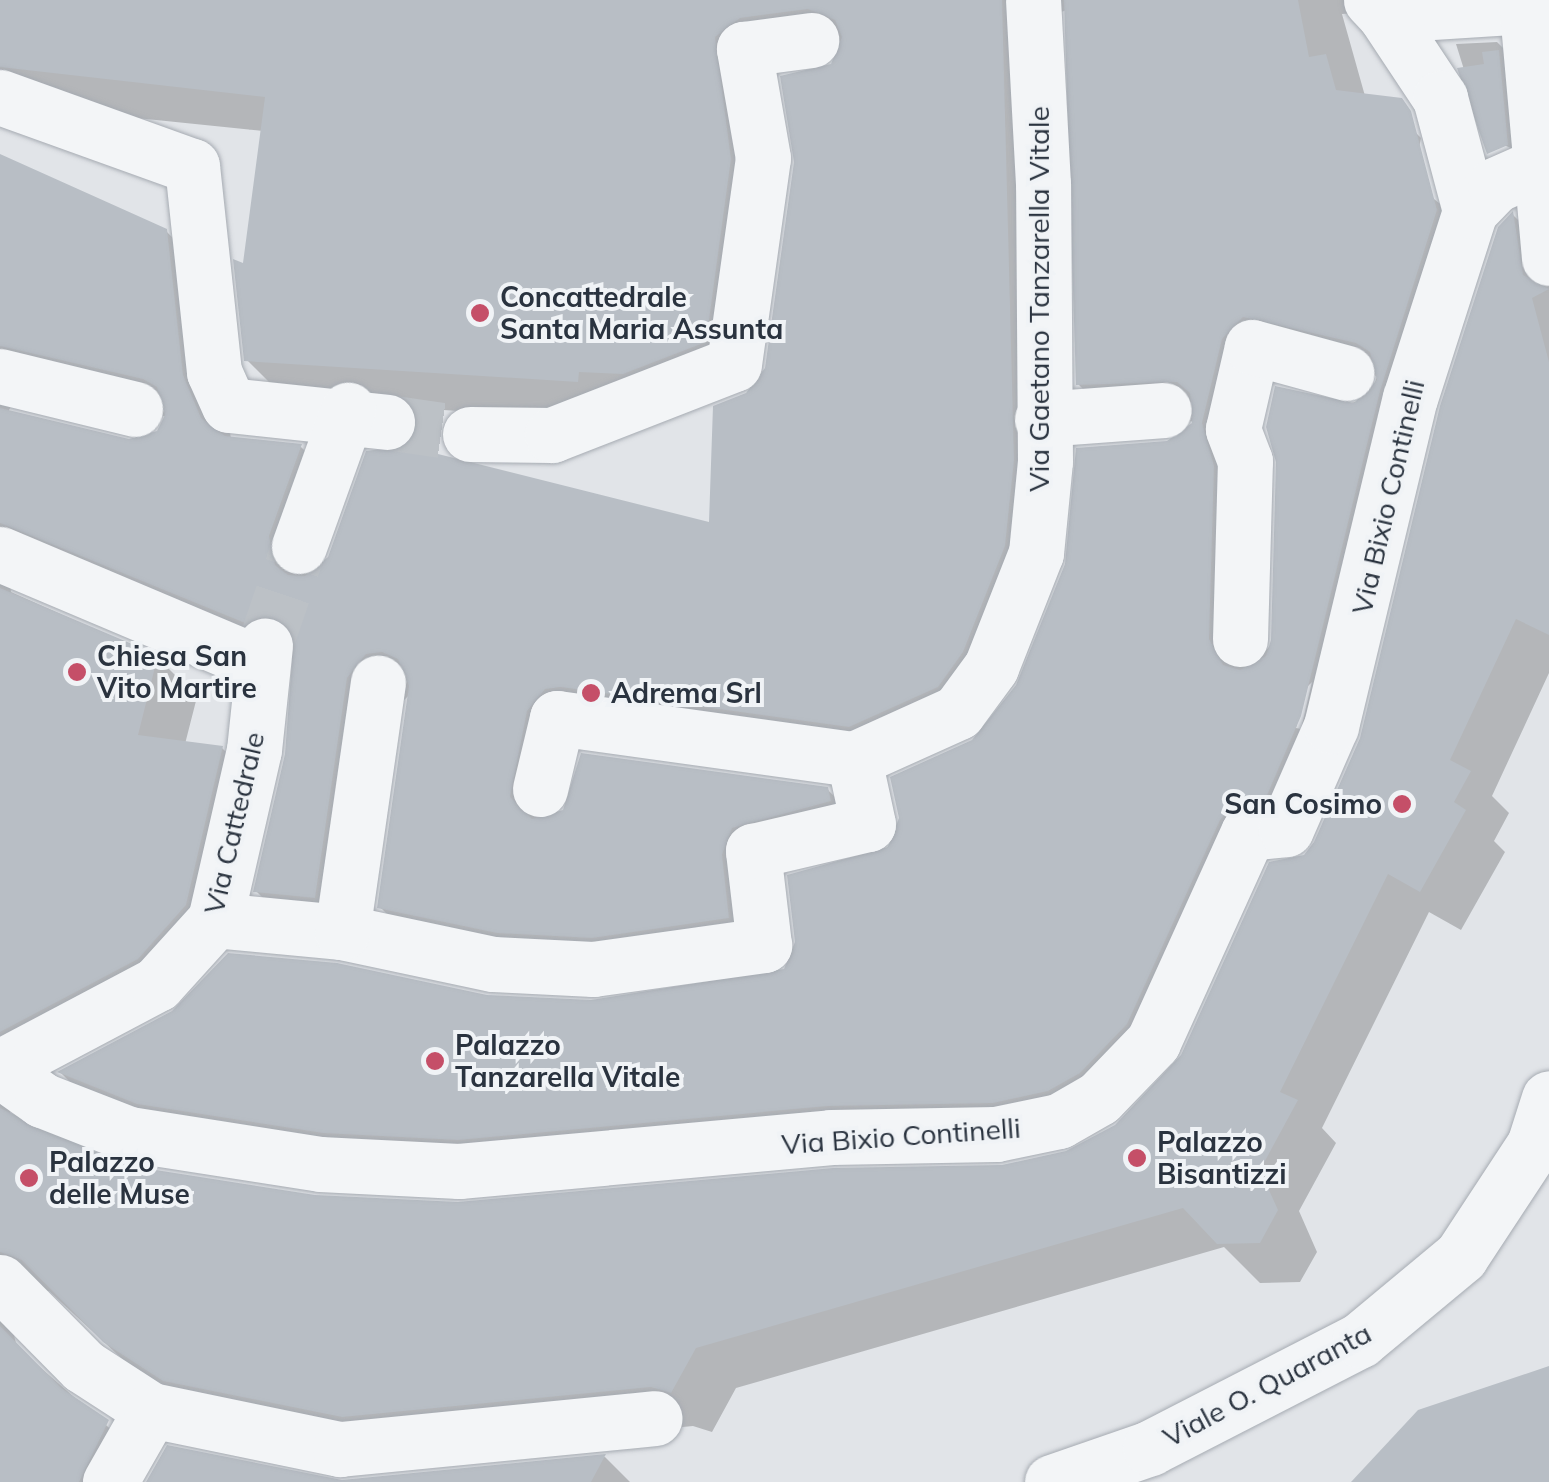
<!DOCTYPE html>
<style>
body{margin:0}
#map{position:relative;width:1549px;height:1482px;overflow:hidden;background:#e1e4e8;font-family:Mulish,sans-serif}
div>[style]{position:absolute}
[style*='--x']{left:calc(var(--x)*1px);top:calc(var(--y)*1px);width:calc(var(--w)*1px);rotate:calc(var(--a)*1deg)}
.shadow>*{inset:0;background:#0003}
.building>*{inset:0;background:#b8bec5}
.street-tunnel>*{height:55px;margin-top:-27.5px;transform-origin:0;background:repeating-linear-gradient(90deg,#bcc1c6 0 55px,transparent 0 83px)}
.roads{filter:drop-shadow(0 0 2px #a6abb2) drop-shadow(0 0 2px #a6abb2)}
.street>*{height:55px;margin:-27.5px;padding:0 27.5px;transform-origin:27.5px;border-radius:27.5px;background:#f3f5f7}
.dots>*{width:28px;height:28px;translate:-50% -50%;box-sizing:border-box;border:5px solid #f0f3f6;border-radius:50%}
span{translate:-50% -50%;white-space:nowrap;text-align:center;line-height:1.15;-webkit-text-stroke:8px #f0f3f6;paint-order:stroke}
.poi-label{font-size:28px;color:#2a333f;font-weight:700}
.left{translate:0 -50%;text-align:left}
.right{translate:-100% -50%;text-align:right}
.street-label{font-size:28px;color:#2a333f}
</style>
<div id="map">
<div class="shadow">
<div style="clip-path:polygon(evenodd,0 0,1549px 0,1342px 14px,1365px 96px,1381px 98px,1421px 138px,1412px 182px,1470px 227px,1260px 859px,1088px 1131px,500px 1179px,100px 1112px,61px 1073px,486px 997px,592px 1003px,786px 971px,1019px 686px,1168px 443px,1199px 421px,1118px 424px,1078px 384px,1067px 10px,1055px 14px,1044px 587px,891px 766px,603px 726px,566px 751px,553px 815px,827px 789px,867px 830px,772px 868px,768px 958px,420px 947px,380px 907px,411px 693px,387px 718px,355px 937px,296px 931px,256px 891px,288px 754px,294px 660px,10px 583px,11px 592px,157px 657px,197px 697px,185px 744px,222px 748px,262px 788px,226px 945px,24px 1080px,8px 1106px,13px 1120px,124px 1167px,315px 1197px,458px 1205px,997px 1168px,1076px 1150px,1123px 1122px,1178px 1065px,1317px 843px,1364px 734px,1513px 215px,1549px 250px,1549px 673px,1492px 796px,1509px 813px,1494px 841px,1505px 852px,1461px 930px,1429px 912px,1322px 1128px,1336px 1143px,1299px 1211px,1317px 1252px,1300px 1282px,1260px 1283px,1224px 1247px,736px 1388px,712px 1432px,693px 1426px,383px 1456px,146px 1381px,49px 1291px,19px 1299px,9px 1316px,17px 1347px,148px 1462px,138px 1482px,0 1482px,0 157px,166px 231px,206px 272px,231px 439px,301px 447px,341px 487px,314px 572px,712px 525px,748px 395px,767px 369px,839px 50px,764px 65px,745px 381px,617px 421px,287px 400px,247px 360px,245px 267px,263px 131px,0 104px,0 0,1301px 356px,1377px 376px,1370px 398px,1340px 406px,1274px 642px,1248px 669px,1261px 379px,1301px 356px,0 0,48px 384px,167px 417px,159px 433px,129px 442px,8px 412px,18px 393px,48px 384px,0 0,1312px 682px,1301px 729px,1296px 728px,1305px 689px,1312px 682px)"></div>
<div style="clip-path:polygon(1497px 42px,1509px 54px,1518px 151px,1485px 137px,1456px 44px)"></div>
<div style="clip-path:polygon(605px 1457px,630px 1482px,349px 1482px)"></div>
</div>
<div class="building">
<div style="clip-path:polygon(0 0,1002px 0,1014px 460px,1005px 546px,963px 652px,938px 687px,849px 727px,561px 687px,545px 689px,527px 711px,510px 797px,532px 819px,563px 810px,581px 753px,828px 787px,831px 801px,732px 828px,722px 855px,729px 918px,592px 938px,497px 933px,377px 908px,409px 686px,398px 659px,382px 652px,366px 654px,347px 678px,315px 898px,253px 892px,285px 754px,294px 634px,269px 615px,245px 623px,0 523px,0 408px,129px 439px,157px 431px,165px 415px,157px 387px,143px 379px,0 346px,0 154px,167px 229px,183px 375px,201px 418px,225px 436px,302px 444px,269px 536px,275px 565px,288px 575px,305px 576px,328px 557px,366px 451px,406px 446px,709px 522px,713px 406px,746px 393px,765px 368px,794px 162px,780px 76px,831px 64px,842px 37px,835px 20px,808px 9px,740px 18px,715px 37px,731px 159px,706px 342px,623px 374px,579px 372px,578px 382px,244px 361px,233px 259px,243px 263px,265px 97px,0 67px)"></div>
<div style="clip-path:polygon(evenodd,1064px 0,1298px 0,1309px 57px,1326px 54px,1336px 90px,1402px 98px,1411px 111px,1437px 210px,1380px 391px,1301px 716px,1265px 800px,1231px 807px,1220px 820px,1127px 1024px,1080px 1073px,1048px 1091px,993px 1103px,828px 1106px,458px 1140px,323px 1133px,137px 1104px,57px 1072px,172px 1011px,228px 953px,337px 963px,487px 995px,591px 1000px,784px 969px,795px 942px,787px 875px,888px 847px,899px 818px,890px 777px,972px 740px,1016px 685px,1065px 564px,1076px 448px,1167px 441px,1192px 423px,1190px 393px,1177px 382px,1076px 385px,1064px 0,1243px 317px,1356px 343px,1370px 352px,1377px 380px,1354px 403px,1275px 386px,1266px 427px,1276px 462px,1271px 640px,1266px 656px,1240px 670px,1223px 665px,1209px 639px,1214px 466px,1202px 423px,1222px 339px,1243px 317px)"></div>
<div style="clip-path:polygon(1499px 50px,1508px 145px,1487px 154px,1457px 68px,1484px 64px,1482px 52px)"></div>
<div style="clip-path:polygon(1513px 211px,1523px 275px,1549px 289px,1532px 298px,1549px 362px,1549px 635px,1516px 619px,1450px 760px,1471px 771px,1454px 802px,1466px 810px,1420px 892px,1388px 874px,1280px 1092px,1298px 1100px,1260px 1170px,1278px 1210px,1260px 1243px,1217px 1244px,1183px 1208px,696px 1348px,671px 1393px,651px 1387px,342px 1417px,163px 1381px,103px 1342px,22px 1260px,0 1252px,0 1108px,124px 1165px,315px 1195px,458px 1202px,833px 1168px,1002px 1165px,1066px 1151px,1115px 1125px,1181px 1055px,1269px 862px,1304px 855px,1314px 842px,1360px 738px,1440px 406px,1498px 227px)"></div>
<div style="clip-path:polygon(0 588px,158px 655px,138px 735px,223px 746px,186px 905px,138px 959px,0 1032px)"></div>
<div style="clip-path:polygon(0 1326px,61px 1388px,109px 1420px,79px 1482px,0 1482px)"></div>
<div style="clip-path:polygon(1549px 1366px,1549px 1482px,1351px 1482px,1418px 1410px)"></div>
<div style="clip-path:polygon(167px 1445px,342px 1480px,606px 1454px,591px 1482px,146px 1482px)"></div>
</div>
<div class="street-tunnel">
<div style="--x:387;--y:422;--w:84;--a:8.2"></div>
<div style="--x:265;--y:646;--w:106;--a:-71.2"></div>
</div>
<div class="roads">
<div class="street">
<div style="--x:1371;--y:0;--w:21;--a:47"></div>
<div style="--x:1385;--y:15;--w:142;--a:-3.6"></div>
<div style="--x:1526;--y:0;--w:259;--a:84.9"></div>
<div style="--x:1385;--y:15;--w:100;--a:56.5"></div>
<div style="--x:1440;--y:98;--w:117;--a:75.1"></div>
<div style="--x:0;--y:97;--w:204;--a:19.8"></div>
<div style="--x:192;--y:166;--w:207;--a:83.9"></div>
<div style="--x:214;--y:372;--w:36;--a:66"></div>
<div style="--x:229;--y:405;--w:159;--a:6.1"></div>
<div style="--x:0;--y:376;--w:139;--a:13.7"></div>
<div style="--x:1042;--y:419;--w:122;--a:-4.2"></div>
<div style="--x:470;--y:434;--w:82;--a:0.7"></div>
<div style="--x:552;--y:435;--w:195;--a:-21.3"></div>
<div style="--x:734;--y:364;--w:208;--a:-82"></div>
<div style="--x:763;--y:158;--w:111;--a:-99.9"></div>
<div style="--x:744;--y:49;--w:68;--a:-7.7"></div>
<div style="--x:299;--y:546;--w:145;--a:-70.2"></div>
<div style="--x:0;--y:554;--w:280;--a:22.9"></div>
<div style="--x:1240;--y:639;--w:178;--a:-88.4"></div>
<div style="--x:1245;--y:461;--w:34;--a:-111"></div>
<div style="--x:1233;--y:429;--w:84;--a:-77"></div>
<div style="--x:1252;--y:347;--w:98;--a:15.3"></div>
<div style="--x:540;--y:789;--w:73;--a:-76.5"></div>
<div style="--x:557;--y:718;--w:300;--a:7.9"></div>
<div style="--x:215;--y:920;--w:128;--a:5.4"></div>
<div style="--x:342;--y:932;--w:154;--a:12"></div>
<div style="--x:493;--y:964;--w:100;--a:2.9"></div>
<div style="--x:593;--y:969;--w:173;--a:-8"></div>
<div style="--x:764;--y:945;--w:95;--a:-96.7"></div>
<div style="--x:753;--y:851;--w:118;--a:-13.2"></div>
<div style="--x:868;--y:824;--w:66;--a:-102.2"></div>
<div style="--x:854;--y:759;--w:114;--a:-24.3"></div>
<div style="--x:958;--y:712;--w:56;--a:-53.7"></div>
<div style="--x:991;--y:667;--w:123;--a:-68.5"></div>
<div style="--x:1036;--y:553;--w:92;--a:-84.4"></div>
<div style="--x:1045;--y:461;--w:277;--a:-90.4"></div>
<div style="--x:1043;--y:184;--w:184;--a:-93.1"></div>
<div style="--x:342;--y:932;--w:252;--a:-81.8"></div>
<div style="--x:0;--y:1067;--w:178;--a:-27.9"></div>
<div style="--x:157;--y:984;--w:86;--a:-47.8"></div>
<div style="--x:215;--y:920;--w:174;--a:-77.1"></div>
<div style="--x:254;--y:750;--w:105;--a:-84"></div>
<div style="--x:0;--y:1070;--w:52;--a:35.5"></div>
<div style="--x:42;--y:1100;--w:93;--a:21.3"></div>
<div style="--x:129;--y:1134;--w:193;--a:8.9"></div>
<div style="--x:320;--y:1164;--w:139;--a:2.9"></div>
<div style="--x:459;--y:1171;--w:374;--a:-5.2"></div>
<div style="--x:831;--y:1137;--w:165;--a:-1"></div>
<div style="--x:996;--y:1134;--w:64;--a:-11.7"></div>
<div style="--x:1059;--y:1121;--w:46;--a:-29.9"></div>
<div style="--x:1099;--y:1098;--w:78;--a:-46"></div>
<div style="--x:1153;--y:1042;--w:230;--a:-65.6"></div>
<div style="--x:1248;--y:833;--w:38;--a:-6"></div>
<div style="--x:1286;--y:829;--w:112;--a:-66.4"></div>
<div style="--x:1331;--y:726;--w:337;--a:-76.5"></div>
<div style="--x:1410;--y:398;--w:196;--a:-72.2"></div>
<div style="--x:1470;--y:211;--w:36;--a:-46"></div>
<div style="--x:1495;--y:185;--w:47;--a:-23.8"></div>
<div style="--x:0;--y:1282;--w:118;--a:45.3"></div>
<div style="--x:83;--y:1366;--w:81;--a:32.9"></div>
<div style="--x:151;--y:1410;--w:83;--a:119.7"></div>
<div style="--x:151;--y:1410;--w:193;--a:11.7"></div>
<div style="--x:340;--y:1449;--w:316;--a:-5.6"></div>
<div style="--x:1052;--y:1482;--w:104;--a:-19.1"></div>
<div style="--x:1150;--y:1448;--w:236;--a:-27.2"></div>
<div style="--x:1360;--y:1340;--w:131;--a:-39.7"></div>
<div style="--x:1461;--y:1256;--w:133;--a:-56.7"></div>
<div style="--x:1534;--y:1145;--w:49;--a:-72.3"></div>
</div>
</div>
<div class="dots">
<div style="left:480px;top:313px;background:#c54f68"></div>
<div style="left:77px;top:672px;background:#c54f68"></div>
<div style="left:591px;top:693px;background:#c54f68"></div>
<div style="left:1402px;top:804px;background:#c54f68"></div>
<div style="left:435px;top:1061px;background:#c54f68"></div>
<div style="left:1137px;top:1158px;background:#c54f68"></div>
<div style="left:29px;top:1178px;background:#c54f68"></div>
</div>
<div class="poi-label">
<span class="left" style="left:500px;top:313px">Concattedrale<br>Santa Maria Assunta</span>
<span class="left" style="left:97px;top:672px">Chiesa San<br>Vito Martire</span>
<span class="left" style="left:611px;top:693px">Adrema Srl</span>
<span class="right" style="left:1382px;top:804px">San Cosimo</span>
<span class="left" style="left:455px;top:1061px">Palazzo<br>Tanzarella Vitale</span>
<span class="left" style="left:1157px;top:1158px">Palazzo<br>Bisantizzi</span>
<span class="left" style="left:49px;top:1178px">Palazzo<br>delle Muse</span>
</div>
<div class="street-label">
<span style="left:1039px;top:299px;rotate:-90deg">Via Gaetano Tanzarella Vitale</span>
<span style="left:1388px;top:497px;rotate:-77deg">Via Bixio Continelli</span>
<span style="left:234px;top:823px;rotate:-77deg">Via Cattedrale</span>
<span style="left:901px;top:1136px;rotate:-4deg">Via Bixio Continelli</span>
<span style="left:1267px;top:1385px;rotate:-28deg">Viale O. Quaranta</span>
</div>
</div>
